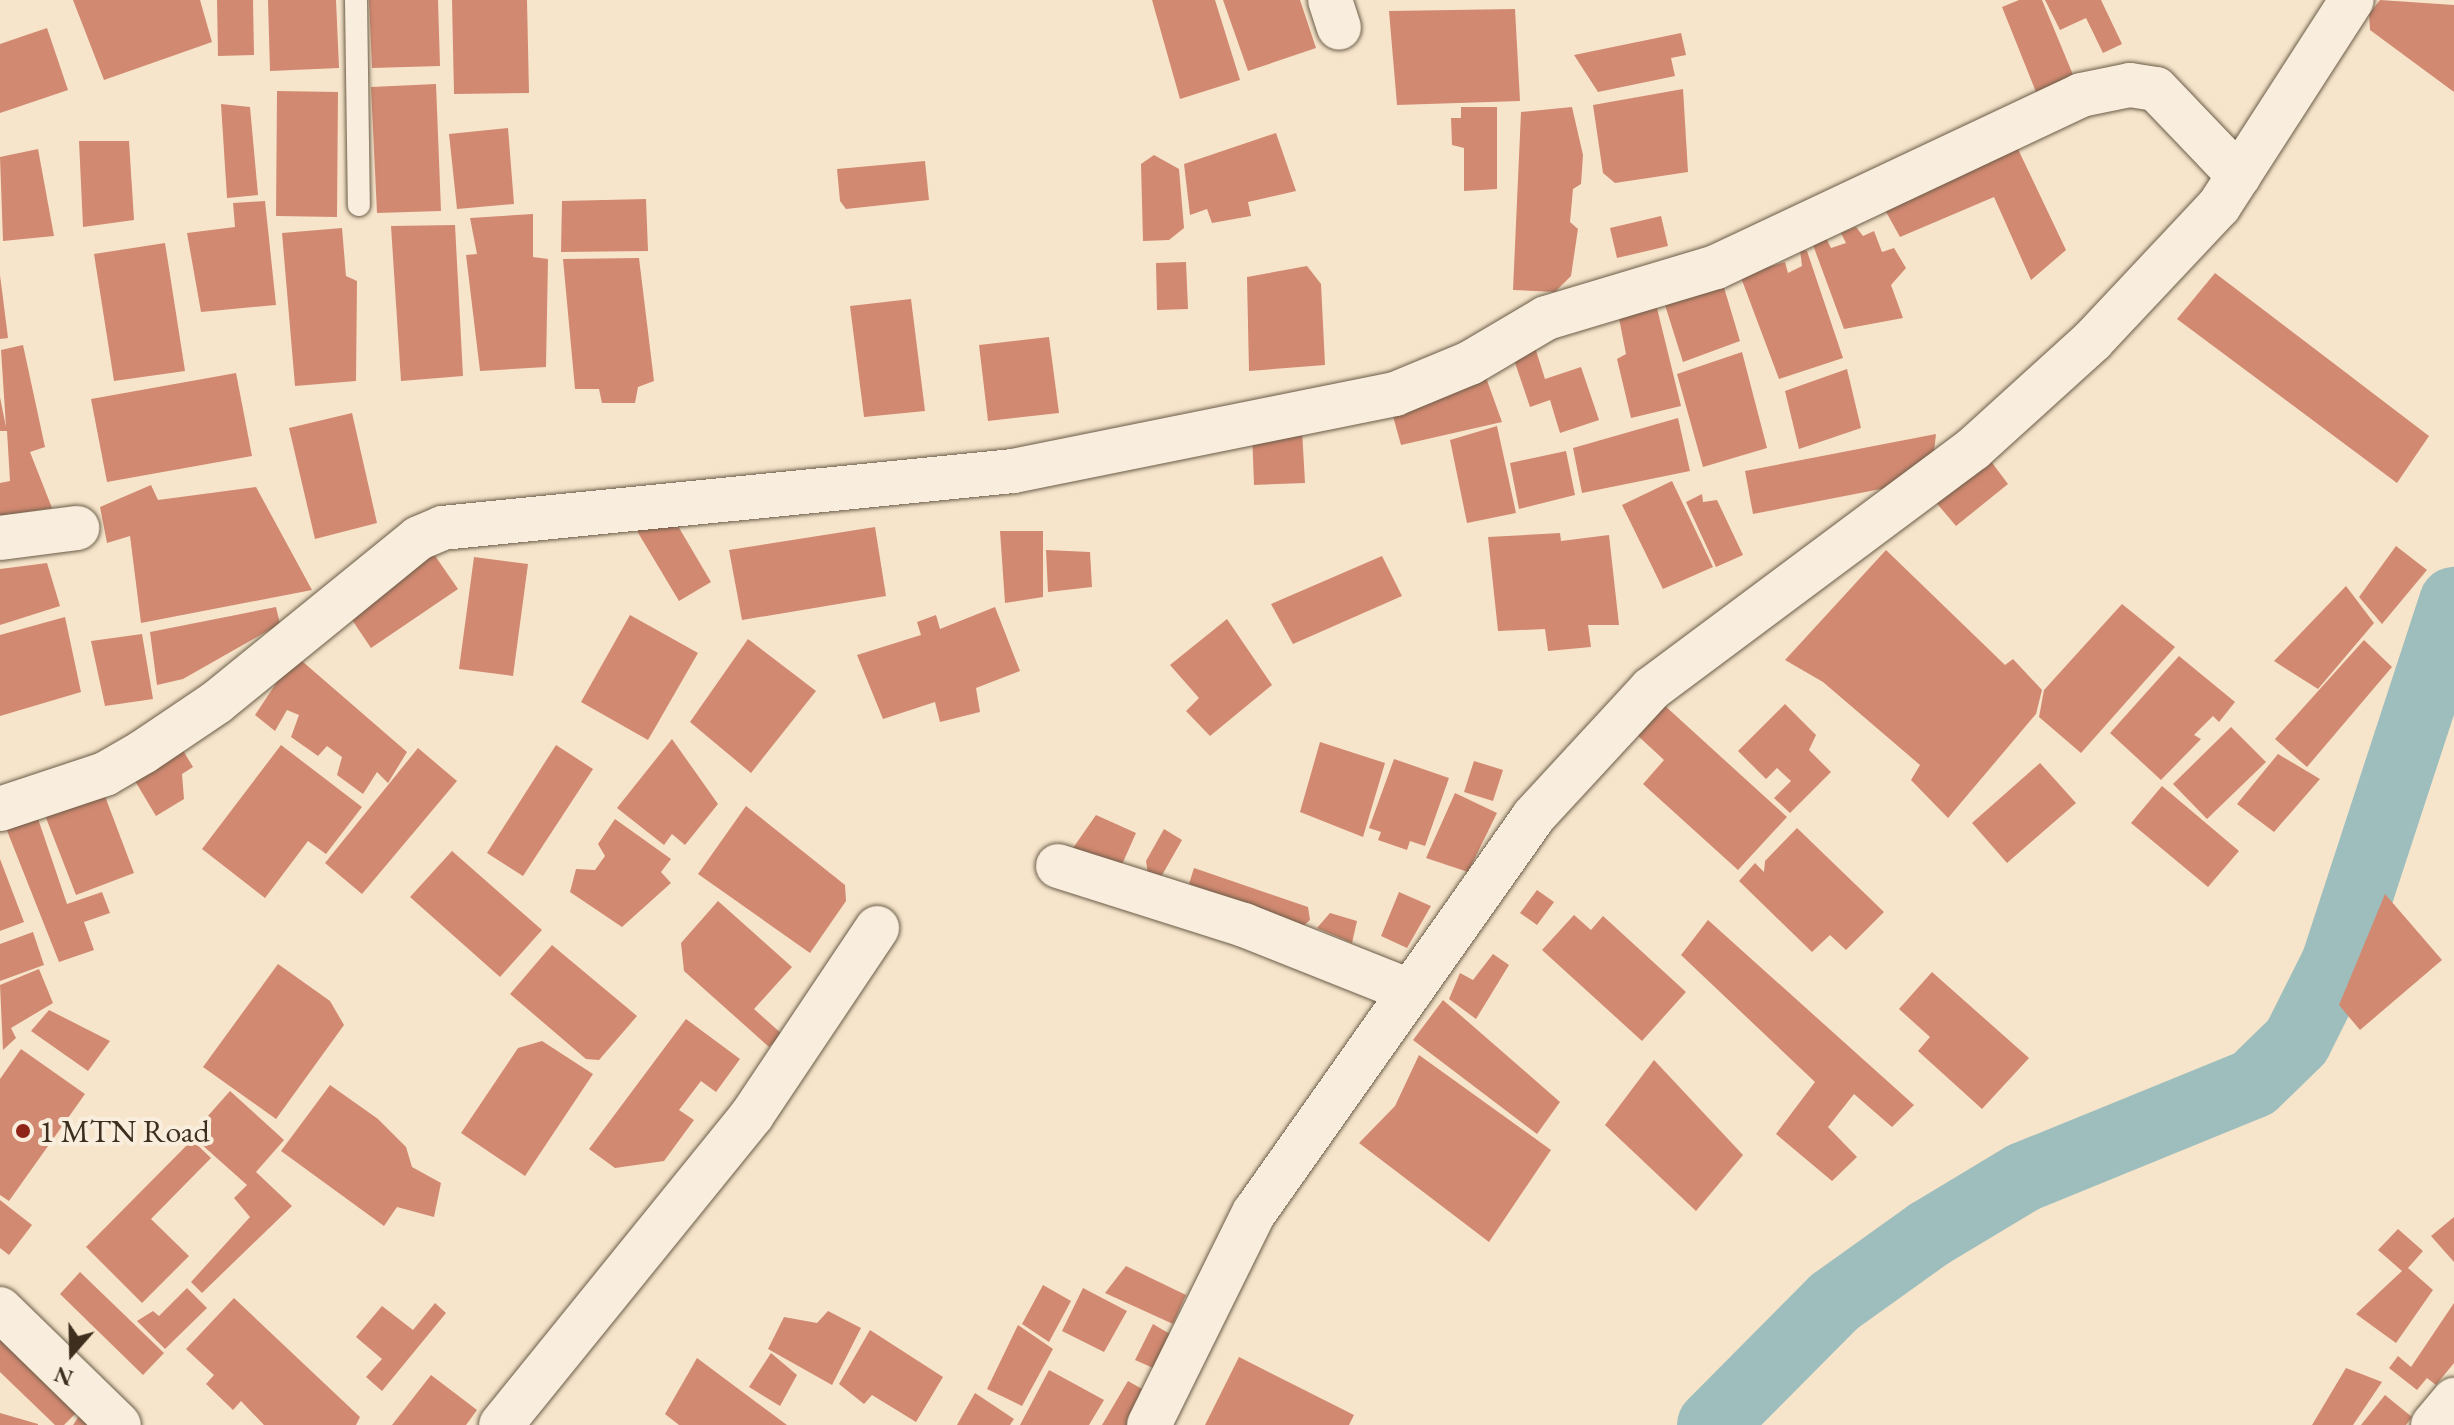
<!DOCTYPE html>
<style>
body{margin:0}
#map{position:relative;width:2454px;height:1425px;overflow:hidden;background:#f6e5cb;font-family:"EB Garamond",serif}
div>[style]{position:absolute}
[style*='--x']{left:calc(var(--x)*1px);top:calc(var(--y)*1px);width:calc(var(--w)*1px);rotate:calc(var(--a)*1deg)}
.stream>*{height:12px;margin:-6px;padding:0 6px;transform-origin:6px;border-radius:6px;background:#9ebebd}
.river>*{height:70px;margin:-35px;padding:0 35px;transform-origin:35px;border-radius:35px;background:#9ebebd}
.building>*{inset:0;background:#d28971}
.roads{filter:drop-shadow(0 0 2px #6b5c48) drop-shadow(0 0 2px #6b5c48)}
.lane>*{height:22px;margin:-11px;padding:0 11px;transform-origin:11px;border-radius:11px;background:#f9eedd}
.street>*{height:44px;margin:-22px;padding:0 22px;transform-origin:22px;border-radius:22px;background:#f9eedd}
.secondary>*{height:44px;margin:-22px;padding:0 22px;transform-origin:22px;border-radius:22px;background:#f9eedd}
.dots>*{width:22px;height:22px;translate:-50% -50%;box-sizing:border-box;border:4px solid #f9eedd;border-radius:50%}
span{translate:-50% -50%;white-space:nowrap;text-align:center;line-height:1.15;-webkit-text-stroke:8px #f9eedd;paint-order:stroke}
.poi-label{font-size:32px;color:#3d2e1d}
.left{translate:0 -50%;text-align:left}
.north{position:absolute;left:32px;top:1313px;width:80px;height:80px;-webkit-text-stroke:6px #f9eedd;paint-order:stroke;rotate:200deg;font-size:22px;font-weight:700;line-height:32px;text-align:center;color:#3d2e1d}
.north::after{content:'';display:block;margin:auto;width:28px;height:36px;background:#3d2e1d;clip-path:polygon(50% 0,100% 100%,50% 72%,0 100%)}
</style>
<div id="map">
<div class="stream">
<div style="--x:2435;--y:671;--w:31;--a:52"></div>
</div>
<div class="river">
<div style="--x:1712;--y:1425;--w:173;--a:-45.2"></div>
<div style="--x:1834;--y:1302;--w:117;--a:-35.6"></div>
<div style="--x:1929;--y:1234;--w:111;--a:-31"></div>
<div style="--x:2024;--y:1177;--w:248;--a:-22.2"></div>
<div style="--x:2254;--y:1083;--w:60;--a:-44.3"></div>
<div style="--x:2297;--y:1041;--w:87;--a:-63.4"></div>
<div style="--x:2336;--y:963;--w:380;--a:-71.9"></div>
</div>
<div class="building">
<div style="clip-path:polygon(73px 0,200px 0,212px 42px,104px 80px)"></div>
<div style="clip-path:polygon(217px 0,253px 0,254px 55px,218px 56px)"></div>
<div style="clip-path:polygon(268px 0,336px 0,339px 68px,270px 71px)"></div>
<div style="clip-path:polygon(369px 0,438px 0,440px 66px,372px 68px)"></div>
<div style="clip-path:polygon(452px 0,527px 0,529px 93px,454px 94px)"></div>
<div style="clip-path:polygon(1152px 0,1215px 0,1240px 80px,1180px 99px)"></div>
<div style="clip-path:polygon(1223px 0,1300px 0,1316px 48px,1248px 71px)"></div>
<div style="clip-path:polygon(2019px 0,2042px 0,2076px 82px,2038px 97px,2002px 7px)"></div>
<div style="clip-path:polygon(2045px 0,2101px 0,2122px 44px,2103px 53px,2086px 18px,2060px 30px)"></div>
<div style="clip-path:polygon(2380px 0,2454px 5px,2454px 92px,2370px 30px,2369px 14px)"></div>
<div style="clip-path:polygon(1515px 9px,1520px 101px,1397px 105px,1389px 11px)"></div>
<div style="clip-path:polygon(47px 28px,68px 90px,0 113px,0 44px)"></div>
<div style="clip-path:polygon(1681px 33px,1686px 55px,1671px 58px,1675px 76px,1598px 92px,1574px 55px)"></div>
<div style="clip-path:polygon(436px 84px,441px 211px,377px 213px,371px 87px)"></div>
<div style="clip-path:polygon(1683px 89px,1688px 172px,1615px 183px,1603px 173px,1593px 105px)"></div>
<div style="clip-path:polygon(277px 91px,338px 92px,337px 217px,276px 216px)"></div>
<div style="clip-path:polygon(221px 104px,250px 107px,258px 195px,227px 198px)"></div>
<div style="clip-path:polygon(1461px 107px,1497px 107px,1497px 189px,1464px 191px,1464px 148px,1452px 145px,1451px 118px,1461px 118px)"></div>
<div style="clip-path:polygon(1572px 107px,1583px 155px,1581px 184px,1573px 189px,1570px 222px,1578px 229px,1571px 276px,1555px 292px,1513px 290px,1521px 112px)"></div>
<div style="clip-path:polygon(508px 128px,514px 204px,457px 209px,449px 134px)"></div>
<div style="clip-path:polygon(1276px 133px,1296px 191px,1248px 202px,1251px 216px,1212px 223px,1207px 209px,1190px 215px,1184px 164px)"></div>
<div style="clip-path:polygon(79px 141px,129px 141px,134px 220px,83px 227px)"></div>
<div style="clip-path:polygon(2016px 145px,2066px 250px,2031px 280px,1994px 197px,1900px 237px,1885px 210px)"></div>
<div style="clip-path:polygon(38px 149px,54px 236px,3px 241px,0 157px)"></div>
<div style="clip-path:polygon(1154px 155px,1179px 169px,1184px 228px,1169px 240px,1143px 241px,1141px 164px)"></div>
<div style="clip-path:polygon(925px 161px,929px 200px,846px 209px,840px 201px,837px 169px)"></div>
<div style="clip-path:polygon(646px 199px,648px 251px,561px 252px,562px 201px)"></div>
<div style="clip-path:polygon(265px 201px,276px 305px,201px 312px,187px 233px,235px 227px,233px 203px)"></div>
<div style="clip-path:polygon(533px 214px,533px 257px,548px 259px,546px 367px,480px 371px,466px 255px,477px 254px,470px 218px)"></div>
<div style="clip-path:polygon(1661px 216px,1668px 246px,1617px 258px,1610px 228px)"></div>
<div style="clip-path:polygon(455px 225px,463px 376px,401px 381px,391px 226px)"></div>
<div style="clip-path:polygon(1856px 227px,1863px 236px,1874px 231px,1882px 252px,1894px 248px,1906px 268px,1891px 285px,1903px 318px,1844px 329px,1813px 245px,1826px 238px,1831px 248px,1846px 243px,1841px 233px)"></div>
<div style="clip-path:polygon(342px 228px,346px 276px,357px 281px,356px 381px,295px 386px,282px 233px)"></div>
<div style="clip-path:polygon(165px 243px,185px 371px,114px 381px,94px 254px)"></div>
<div style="clip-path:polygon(1800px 250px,1807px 251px,1843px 358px,1779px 379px,1740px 275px,1785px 262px,1788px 273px,1802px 266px)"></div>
<div style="clip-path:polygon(639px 258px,654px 381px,638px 387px,635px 403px,602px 403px,599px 389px,575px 389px,563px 259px)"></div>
<div style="clip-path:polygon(1186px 262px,1188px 309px,1157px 310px,1156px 263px)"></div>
<div style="clip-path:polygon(1307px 266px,1321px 284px,1325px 365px,1249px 371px,1247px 277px)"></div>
<div style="clip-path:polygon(2215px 273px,2429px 436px,2397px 483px,2177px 319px)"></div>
<div style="clip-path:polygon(0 275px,8px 338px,0 339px)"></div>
<div style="clip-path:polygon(1723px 284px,1740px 341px,1683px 362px,1665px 305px)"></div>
<div style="clip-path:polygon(911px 299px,925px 411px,864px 417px,850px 306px)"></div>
<div style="clip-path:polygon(1656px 304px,1681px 406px,1631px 418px,1617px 359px,1626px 354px,1618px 313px)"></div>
<div style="clip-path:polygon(1049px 337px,1059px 413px,988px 421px,979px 345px)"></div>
<div style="clip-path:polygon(1533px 341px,1545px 379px,1581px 367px,1599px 420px,1560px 433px,1550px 400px,1530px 407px,1510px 348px)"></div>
<div style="clip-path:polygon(23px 345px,45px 447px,30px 452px,52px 508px,0 516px,0 483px,10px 481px,7px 431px,0 431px,0 397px,6px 427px,1px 350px)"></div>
<div style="clip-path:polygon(1742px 352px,1767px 448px,1703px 467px,1677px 374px)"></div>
<div style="clip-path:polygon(1847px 369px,1861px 428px,1799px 449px,1785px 391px)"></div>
<div style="clip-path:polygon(1484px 372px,1502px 422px,1401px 445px,1391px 409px)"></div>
<div style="clip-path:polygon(236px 373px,252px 456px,107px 482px,91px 399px)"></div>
<div style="clip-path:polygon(352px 413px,377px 523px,315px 539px,289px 428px)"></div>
<div style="clip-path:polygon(1678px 418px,1690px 471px,1582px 493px,1573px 448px)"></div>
<div style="clip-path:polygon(1497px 426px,1516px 513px,1467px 523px,1450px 440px)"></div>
<div style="clip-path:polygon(1302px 430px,1305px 483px,1254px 485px,1252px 432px)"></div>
<div style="clip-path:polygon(1936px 434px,1932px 470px,1891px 487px,1753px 514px,1745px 471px)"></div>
<div style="clip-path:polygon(1566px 451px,1575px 495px,1519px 509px,1510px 463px)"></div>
<div style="clip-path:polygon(1987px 456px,2008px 484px,1956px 526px,1934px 500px)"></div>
<div style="clip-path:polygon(1672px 481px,1713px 567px,1663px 589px,1622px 505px)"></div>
<div style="clip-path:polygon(151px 485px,158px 500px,256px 487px,312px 590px,141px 623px,130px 536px,107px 543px,100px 507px)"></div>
<div style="clip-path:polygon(1702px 494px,1703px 502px,1717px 500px,1743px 555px,1716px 567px,1686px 502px)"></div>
<div style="clip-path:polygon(675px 521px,711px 582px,679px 601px,634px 526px)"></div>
<div style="clip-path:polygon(875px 527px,886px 596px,742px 620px,729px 550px)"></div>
<div style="clip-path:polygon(1000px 531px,1043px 531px,1043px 597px,1005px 603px)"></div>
<div style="clip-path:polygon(1560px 533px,1561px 541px,1609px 535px,1619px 625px,1588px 625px,1591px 647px,1548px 651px,1545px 629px,1498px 631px,1488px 537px)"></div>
<div style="clip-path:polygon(2396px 546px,2427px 570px,2382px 624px,2359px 597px)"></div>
<div style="clip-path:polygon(429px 547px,458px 589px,371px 648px,342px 605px)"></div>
<div style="clip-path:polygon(1046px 550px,1090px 552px,1092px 587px,1048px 592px)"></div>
<div style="clip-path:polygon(1886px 550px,2005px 665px,2013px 659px,2042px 690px,2036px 714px,1948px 818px,1911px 780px,1920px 765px,1823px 682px,1785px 660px)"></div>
<div style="clip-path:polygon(1382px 556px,1402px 596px,1293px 644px,1271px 604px)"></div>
<div style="clip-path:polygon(474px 557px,528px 564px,513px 676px,459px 669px)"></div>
<div style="clip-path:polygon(47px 563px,60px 606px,0 625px,0 569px)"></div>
<div style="clip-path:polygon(2346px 586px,2374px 623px,2318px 689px,2274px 661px)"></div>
<div style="clip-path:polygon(2122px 604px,2175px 647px,2081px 753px,2039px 717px,2044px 690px)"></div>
<div style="clip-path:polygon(276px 607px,280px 624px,183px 679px,157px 685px,150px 632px)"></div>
<div style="clip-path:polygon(995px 607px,1020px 671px,976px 688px,980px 712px,940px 722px,935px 702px,883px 719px,857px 655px,921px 635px,917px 622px,936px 615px,940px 629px)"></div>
<div style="clip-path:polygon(630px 615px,698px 653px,648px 740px,581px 702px)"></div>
<div style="clip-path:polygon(65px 617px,81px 692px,0 716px,0 635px)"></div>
<div style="clip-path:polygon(1227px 619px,1272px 685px,1210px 736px,1186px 711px,1199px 698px,1170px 665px)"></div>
<div style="clip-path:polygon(142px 634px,153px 699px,105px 706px,91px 641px)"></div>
<div style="clip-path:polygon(748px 639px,816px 691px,751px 773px,690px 722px)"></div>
<div style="clip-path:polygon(2364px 640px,2392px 667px,2307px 767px,2275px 739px)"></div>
<div style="clip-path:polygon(295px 655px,407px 752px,388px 783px,377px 772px,363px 794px,337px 775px,342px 757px,327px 746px,318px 756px,291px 737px,299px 715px,287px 710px,275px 731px,255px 715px)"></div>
<div style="clip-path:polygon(2179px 656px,2235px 702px,2219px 722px,2213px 716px,2194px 735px,2201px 739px,2161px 780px,2110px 733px)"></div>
<div style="clip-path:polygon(1663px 704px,1787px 817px,1738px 870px,1643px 784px,1664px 760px,1636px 734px)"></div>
<div style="clip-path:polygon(1785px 704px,1816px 735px,1809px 750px,1831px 772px,1790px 813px,1774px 798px,1791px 781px,1777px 768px,1766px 779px,1738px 751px)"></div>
<div style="clip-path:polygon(2231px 727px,2266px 762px,2207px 819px,2173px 784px)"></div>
<div style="clip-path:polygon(672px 739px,718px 804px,685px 845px,672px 834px,664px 845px,617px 808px)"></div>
<div style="clip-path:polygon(1320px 742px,1385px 763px,1363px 837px,1300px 812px)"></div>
<div style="clip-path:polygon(281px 745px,362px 807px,326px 854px,308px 841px,265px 898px,202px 849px)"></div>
<div style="clip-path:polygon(556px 745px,593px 769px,523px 876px,487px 853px)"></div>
<div style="clip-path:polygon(181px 747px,193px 767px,182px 774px,184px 799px,156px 816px,132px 776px)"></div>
<div style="clip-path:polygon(418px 748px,457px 781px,362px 894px,325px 863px)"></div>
<div style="clip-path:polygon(2278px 754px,2320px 779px,2274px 832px,2237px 804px)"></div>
<div style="clip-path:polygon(1394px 759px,1449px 778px,1425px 846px,1410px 841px,1407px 850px,1378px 840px,1381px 832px,1369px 828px)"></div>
<div style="clip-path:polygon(1474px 761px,1503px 770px,1493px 801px,1464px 792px)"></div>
<div style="clip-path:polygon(2040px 763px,2076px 803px,2007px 863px,1972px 823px)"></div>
<div style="clip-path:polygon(100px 783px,134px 873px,76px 895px,41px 805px)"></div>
<div style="clip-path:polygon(2162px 786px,2239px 851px,2208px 887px,2131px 823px)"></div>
<div style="clip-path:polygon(1455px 793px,1497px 813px,1468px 872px,1426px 858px)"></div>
<div style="clip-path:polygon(746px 806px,845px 885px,846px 901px,810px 953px,698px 874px)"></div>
<div style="clip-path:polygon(34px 807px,67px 904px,102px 892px,110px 913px,84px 922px,94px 950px,59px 962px,2px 818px)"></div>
<div style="clip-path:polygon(1096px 815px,1136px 833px,1120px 869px,1073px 848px)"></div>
<div style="clip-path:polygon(615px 819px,671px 859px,661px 872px,671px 883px,622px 927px,570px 892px,576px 869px,595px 870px,605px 856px,598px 844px)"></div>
<div style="clip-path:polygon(1797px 828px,1884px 912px,1846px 950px,1830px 935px,1812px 952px,1739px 881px,1755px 863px,1764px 872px,1765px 861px)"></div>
<div style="clip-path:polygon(1164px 829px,1182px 840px,1161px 877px,1148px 874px,1146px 861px)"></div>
<div style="clip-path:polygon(452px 851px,542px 930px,500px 977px,410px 897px)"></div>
<div style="clip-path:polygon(0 859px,24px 922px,0 931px)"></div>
<div style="clip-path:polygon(1194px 868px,1308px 907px,1310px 920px,1301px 928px,1189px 884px)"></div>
<div style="clip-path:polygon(1537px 890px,1554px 902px,1537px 925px,1520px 913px)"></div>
<div style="clip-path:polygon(1399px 892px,1431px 906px,1407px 948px,1381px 936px)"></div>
<div style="clip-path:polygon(2385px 894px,2442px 960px,2360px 1030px,2339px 1005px)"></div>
<div style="clip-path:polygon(718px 901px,792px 967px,754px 1009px,782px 1034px,769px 1047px,684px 971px,681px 943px)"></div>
<div style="clip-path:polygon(1330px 913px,1357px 921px,1352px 943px,1317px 928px)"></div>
<div style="clip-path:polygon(1574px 915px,1591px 930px,1603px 916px,1686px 992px,1642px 1041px,1542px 950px)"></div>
<div style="clip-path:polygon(1708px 920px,1914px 1105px,1892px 1127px,1854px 1094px,1828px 1127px,1857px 1157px,1832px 1181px,1776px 1134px,1815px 1082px,1681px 955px)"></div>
<div style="clip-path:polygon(33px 932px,44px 965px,0 981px,0 944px)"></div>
<div style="clip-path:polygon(552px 945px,637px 1016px,599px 1060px,586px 1059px,510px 994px)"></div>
<div style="clip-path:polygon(1493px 954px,1509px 965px,1476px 1019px,1449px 999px,1460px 973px,1473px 980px)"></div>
<div style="clip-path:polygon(278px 964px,330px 1001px,344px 1025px,276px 1119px,203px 1067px)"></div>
<div style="clip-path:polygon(39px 969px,53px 1003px,11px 1028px,16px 1038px,3px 1050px,0 985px)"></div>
<div style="clip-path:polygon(1932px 972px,2029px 1058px,1982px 1109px,1918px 1051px,1930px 1037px,1899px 1009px)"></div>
<div style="clip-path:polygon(1443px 1000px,1560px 1102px,1537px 1134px,1413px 1040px)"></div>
<div style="clip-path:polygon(49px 1010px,110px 1041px,88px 1071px,31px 1031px)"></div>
<div style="clip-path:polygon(686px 1019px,740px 1059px,716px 1092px,701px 1081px,679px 1110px,694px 1120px,664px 1161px,615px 1168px,589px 1149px)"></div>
<div style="clip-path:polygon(542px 1041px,593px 1074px,525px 1176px,461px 1133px,518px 1048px)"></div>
<div style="clip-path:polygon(21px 1049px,85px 1094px,9px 1201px,0 1195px,0 1079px)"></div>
<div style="clip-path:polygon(1419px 1055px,1551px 1150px,1489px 1242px,1359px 1143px,1395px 1106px)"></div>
<div style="clip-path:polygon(1654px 1060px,1743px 1155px,1696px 1211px,1605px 1125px)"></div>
<div style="clip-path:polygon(330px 1085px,378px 1119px,406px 1147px,412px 1167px,441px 1183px,434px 1217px,397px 1207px,384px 1226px,281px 1151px)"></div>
<div style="clip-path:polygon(230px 1091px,284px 1140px,256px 1172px,292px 1206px,202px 1293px,191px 1282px,250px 1217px,234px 1198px,247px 1185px,191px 1135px)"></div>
<div style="clip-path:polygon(192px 1140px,211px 1158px,151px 1219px,189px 1256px,142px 1303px,86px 1247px)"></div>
<div style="clip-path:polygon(0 1200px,32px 1225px,9px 1255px,0 1248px)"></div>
<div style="clip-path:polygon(2454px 1217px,2454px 1262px,2431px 1236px)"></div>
<div style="clip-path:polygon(2398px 1229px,2423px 1251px,2408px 1268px,2433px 1290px,2396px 1343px,2356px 1314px,2402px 1271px,2378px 1250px)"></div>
<div style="clip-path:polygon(1126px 1266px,1186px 1295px,1173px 1324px,1105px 1293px)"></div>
<div style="clip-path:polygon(80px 1272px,164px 1353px,143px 1375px,60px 1294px)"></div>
<div style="clip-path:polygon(1043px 1285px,1071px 1301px,1049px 1342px,1022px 1324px)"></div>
<div style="clip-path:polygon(187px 1288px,207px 1308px,165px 1349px,137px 1321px,153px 1311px,159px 1316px)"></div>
<div style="clip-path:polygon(1083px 1288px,1127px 1311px,1104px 1352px,1062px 1331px)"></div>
<div style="clip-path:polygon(234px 1298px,360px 1417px,356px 1425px,264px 1425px,241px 1401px,233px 1410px,206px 1384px,214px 1375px,186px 1349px)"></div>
<div style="clip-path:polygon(435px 1303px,446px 1313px,382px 1391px,366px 1377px,382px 1359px,356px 1337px,382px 1306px,413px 1330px)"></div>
<div style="clip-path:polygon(2454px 1303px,2454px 1363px,2436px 1385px,2427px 1378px,2417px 1390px,2389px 1368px,2398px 1356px,2411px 1367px)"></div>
<div style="clip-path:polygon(828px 1311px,861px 1328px,832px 1385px,768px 1349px,784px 1317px,817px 1323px)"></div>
<div style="clip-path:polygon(1153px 1324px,1175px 1337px,1160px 1371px,1135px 1360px)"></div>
<div style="clip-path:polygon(1018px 1325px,1053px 1349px,1022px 1406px,987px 1389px)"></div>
<div style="clip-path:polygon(870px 1330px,943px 1377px,916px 1422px,872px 1395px,864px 1404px,839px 1384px)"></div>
<div style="clip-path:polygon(0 1331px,81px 1408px,64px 1425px,55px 1425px,0 1372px)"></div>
<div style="clip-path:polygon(771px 1353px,797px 1375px,780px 1406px,749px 1387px)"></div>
<div style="clip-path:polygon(1239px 1357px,1354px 1415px,1349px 1425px,1205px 1425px)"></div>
<div style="clip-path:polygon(697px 1358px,787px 1425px,679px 1425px,665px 1414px)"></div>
<div style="clip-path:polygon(2346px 1368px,2382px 1382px,2353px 1425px,2312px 1425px)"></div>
<div style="clip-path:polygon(1049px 1370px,1104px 1400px,1089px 1425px,1020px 1425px)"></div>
<div style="clip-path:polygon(431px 1375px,477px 1410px,466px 1425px,392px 1425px)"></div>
<div style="clip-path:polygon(1128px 1381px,1156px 1397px,1139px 1425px,1102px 1425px)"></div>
<div style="clip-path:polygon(975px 1393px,1014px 1419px,1010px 1425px,957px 1425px)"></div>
<div style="clip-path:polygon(2385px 1395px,2412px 1417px,2406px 1425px,2361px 1425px)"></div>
<div style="clip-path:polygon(0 1413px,38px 1424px,38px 1425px,0 1425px)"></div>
<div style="clip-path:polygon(79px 1416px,92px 1425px,73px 1425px)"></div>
</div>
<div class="roads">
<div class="lane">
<div style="--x:356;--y:0;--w:205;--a:89.2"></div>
</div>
<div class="street">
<div style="--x:1330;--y:0;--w:29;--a:72"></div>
<div style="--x:0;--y:538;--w:78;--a:-7.4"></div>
<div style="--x:0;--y:809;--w:111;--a:-18.4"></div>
<div style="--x:105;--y:774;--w:44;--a:-30.1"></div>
<div style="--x:143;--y:752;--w:89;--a:-34"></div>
<div style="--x:217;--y:702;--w:260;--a:-39.1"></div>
<div style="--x:419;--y:538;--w:25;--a:-23"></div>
<div style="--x:442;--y:528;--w:574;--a:-5.7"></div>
<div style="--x:1013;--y:471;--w:390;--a:-11.4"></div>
<div style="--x:1395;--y:394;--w:81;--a:-22.5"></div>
<div style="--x:1470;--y:363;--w:88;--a:-30.6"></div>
<div style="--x:1546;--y:318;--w:177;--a:-16.7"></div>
<div style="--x:1716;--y:267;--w:403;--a:-25.2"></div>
<div style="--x:2081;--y:95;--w:50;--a:-11.5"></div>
<div style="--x:2130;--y:85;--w:26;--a:9"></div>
<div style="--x:2156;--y:89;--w:120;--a:46.3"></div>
<div style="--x:1058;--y:866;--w:195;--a:17.6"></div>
<div style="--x:1244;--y:925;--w:179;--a:21.7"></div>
<div style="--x:501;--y:1425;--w:399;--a:-51"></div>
<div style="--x:752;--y:1115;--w:225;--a:-56.2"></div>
<div style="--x:1149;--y:1425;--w:237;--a:-63.7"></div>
<div style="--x:1254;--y:1213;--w:484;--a:-54.8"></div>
<div style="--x:1533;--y:817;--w:174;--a:-47.3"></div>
<div style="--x:1651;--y:689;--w:402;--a:-36.7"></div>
<div style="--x:1973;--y:449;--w:162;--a:-42.2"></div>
<div style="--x:2093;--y:340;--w:184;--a:-46.8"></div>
<div style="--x:2219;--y:206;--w:245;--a:-57.2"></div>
<div style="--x:2433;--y:1425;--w:33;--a:-50"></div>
</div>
<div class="secondary">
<div style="--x:0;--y:1309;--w:166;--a:44.3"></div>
</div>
</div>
<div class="dots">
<div style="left:23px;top:1131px;background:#8f2418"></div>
</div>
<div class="poi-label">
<span class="left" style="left:39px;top:1131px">1 MTN Road</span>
</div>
<div class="north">N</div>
</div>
